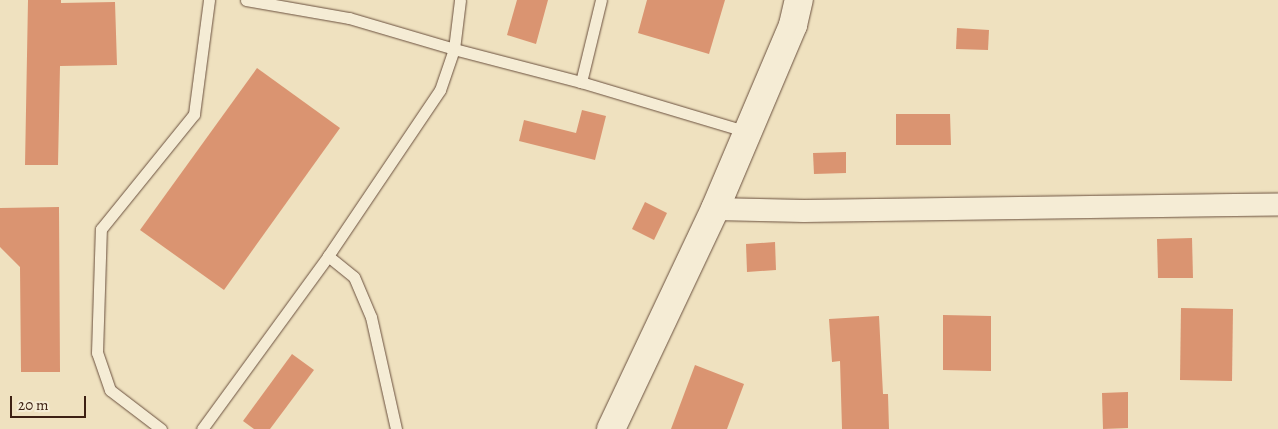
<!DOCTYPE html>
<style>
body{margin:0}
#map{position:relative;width:1278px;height:429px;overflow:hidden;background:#efe1bf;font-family:Alegreya,serif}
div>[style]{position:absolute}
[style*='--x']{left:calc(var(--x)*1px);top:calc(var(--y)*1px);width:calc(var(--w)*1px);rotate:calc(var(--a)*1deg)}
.building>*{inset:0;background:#da9471}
.roads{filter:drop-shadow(0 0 1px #6a503e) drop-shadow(0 0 1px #6a503e)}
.service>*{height:11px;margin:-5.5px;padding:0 5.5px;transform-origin:5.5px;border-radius:5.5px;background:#f5ecd5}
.minor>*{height:22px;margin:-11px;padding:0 11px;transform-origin:11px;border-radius:11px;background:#f5ecd5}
.tertiary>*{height:28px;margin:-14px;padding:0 14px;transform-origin:14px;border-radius:14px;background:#f5ecd5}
span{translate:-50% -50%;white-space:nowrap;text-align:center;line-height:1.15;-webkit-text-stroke:4px #f5ecd5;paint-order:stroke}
.scale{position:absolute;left:10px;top:396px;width:76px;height:22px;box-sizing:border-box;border:2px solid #3d2013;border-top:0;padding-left:6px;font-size:15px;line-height:18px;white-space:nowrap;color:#3d2013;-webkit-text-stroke:4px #f5ecd5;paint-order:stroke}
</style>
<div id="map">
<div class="building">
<div style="clip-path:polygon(28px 0,61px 0,61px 3px,115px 2px,117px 65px,60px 66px,58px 165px,25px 165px)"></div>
<div style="clip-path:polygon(517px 0,548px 0,536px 44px,507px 35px)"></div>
<div style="clip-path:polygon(647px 0,725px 0,709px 54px,638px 33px)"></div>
<div style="clip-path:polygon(957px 28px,989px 30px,988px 50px,956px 49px)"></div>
<div style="clip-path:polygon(257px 68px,340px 128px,224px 290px,140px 230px)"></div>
<div style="clip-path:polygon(582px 110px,606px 116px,595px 160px,519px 141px,524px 120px,576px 133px)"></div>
<div style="clip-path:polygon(896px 114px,950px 114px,951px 145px,896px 145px)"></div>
<div style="clip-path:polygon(846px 152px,846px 173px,814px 174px,813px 153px)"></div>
<div style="clip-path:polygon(645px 202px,667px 213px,654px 240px,632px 229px)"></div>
<div style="clip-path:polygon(59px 207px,60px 372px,21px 372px,20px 267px,0 247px,0 208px)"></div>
<div style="clip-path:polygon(1192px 238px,1193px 278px,1158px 278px,1157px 239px)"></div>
<div style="clip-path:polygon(775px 242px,776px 270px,747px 272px,746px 244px)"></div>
<div style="clip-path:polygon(1181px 308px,1233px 309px,1232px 381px,1180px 380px)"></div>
<div style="clip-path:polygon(943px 315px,991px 316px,991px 371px,943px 370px)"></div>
<div style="clip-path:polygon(879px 316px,883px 394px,888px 394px,889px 429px,842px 429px,840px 361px,832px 362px,829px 319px)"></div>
<div style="clip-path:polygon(292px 354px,314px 370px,270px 429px,254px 429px,243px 421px)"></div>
<div style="clip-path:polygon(695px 365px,744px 384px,727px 429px,671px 429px)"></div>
<div style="clip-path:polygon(1128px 392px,1128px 428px,1103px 429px,1102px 393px)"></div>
</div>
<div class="roads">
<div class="service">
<div style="--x:246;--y:0;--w:105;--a:9.9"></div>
<div style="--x:349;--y:18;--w:109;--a:16.4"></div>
<div style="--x:454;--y:49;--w:131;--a:14.6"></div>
<div style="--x:581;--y:82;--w:174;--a:16.7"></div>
<div style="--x:581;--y:82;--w:84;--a:-76.3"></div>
<div style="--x:328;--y:256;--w:33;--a:39"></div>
<div style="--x:354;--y:277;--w:43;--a:67"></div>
<div style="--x:371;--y:317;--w:115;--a:77.4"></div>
<div style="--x:161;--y:429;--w:64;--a:-142.6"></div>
<div style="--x:110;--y:390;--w:39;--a:-109"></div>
<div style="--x:97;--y:353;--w:124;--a:-88.2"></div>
<div style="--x:101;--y:229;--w:148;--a:-51"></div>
<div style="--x:194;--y:114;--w:115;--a:-82.5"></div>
<div style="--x:202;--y:429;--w:214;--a:-53.9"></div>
<div style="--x:328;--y:256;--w:200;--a:-56"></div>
<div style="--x:440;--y:90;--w:43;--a:-71.1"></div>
<div style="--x:454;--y:49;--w:49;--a:-83"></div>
</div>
<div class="minor">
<div style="--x:715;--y:209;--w:89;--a:1.3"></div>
<div style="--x:804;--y:211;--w:474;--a:-0.8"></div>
</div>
<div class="tertiary">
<div style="--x:611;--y:429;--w:243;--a:-64.7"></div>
<div style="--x:715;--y:209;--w:200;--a:-67"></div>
<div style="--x:793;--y:25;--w:26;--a:-77"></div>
</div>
</div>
<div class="scale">20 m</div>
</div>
